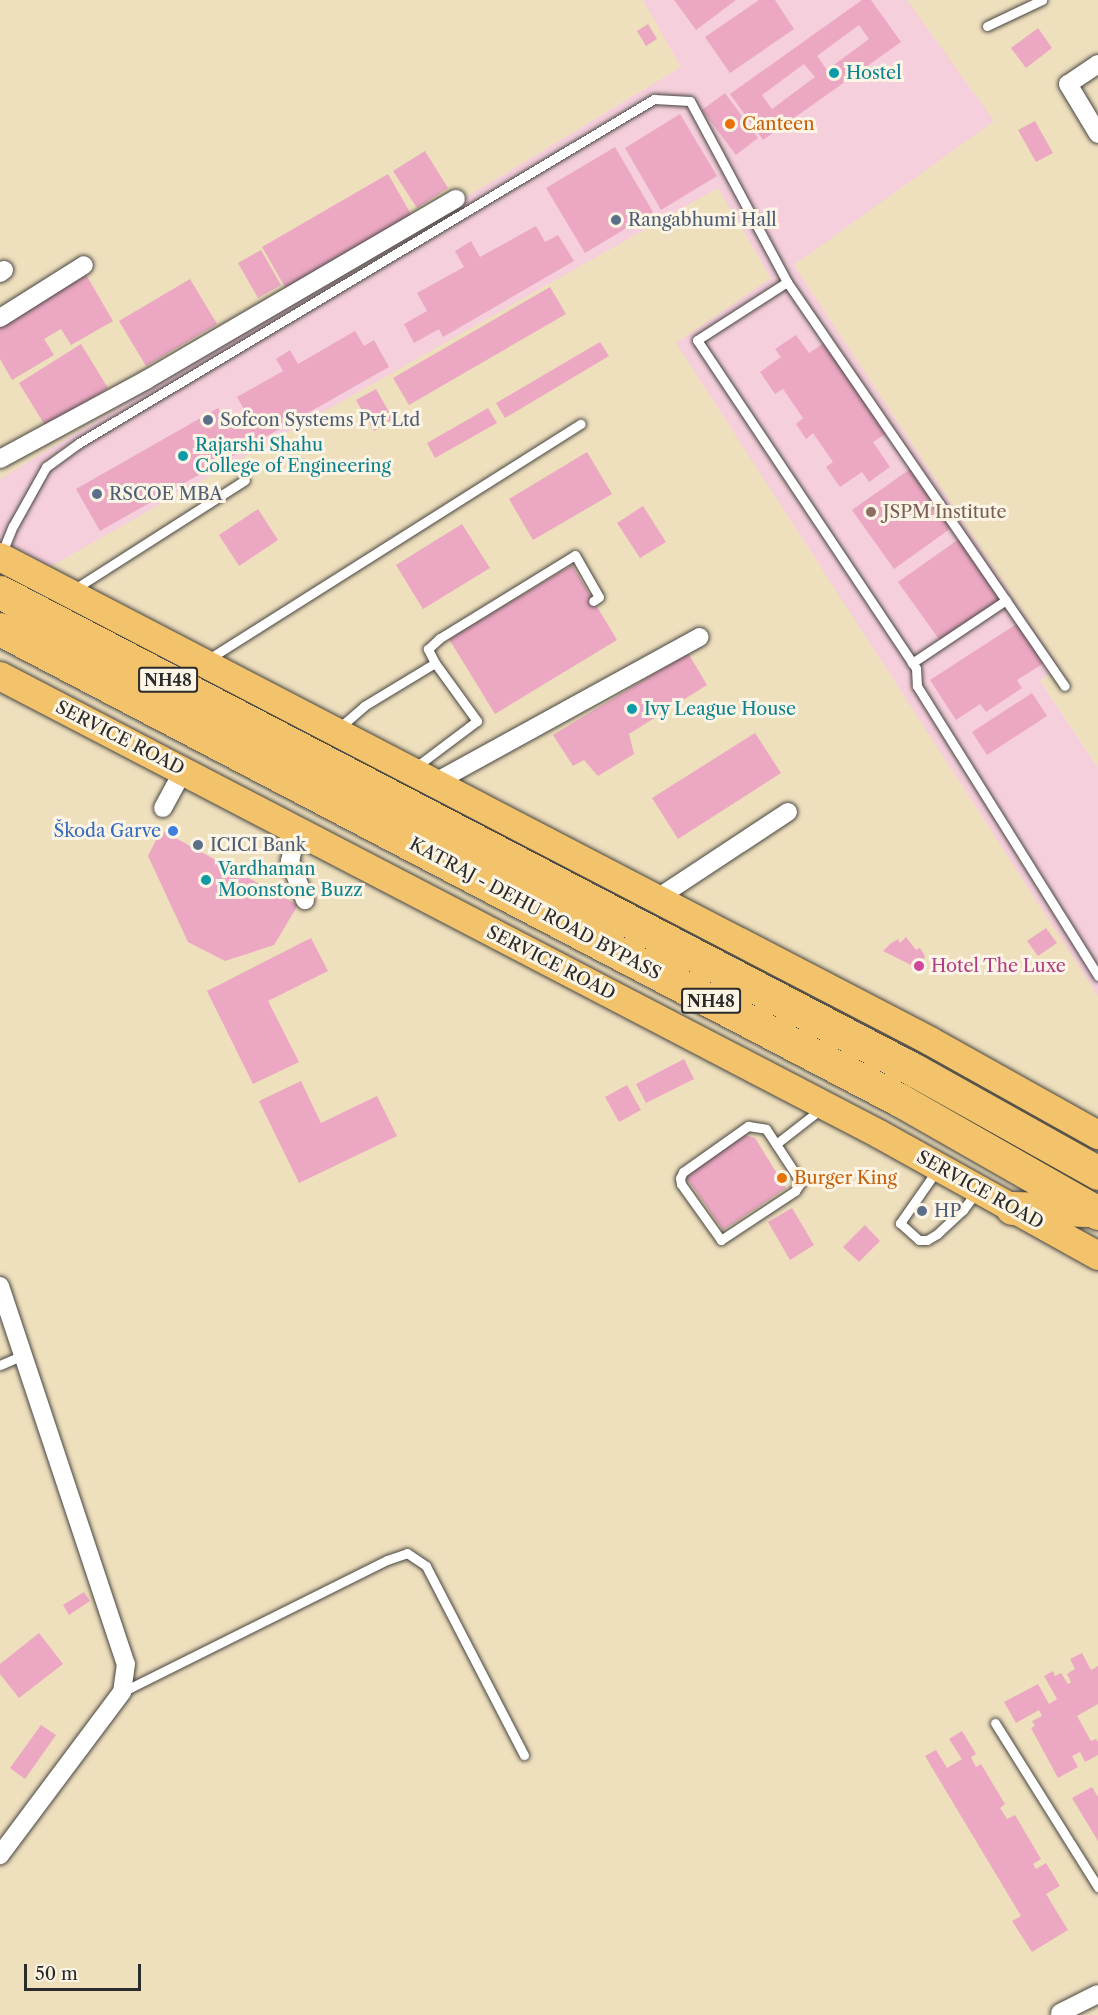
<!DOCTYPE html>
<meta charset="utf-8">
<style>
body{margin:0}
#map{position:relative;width:1098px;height:2015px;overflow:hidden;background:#eedfbd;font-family:"Libre Caslon Text",serif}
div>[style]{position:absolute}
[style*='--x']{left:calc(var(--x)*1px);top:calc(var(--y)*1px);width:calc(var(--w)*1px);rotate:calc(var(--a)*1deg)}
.built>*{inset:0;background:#f5cfdb}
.building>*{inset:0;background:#eca8c3}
.roads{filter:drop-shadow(0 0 2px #484641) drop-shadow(0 0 2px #484641)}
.lane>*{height:9px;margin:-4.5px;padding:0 4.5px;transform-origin:4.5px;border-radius:4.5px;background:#fff}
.street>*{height:18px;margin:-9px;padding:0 9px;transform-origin:9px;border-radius:9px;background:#fff}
.primary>*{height:28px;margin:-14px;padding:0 14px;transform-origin:14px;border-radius:14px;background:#f2c36a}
.highway>*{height:33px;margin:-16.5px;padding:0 16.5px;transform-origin:16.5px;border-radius:16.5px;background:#f2c36a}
.dots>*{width:16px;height:16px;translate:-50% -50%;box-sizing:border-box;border:3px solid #fcf5e5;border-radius:50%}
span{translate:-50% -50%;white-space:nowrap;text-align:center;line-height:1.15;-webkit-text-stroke:6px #fcf5e5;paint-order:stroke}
.shield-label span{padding:2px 4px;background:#fcf5e5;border:2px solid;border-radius:4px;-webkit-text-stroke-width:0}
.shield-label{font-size:16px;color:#2b2b2b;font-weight:700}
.culture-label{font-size:18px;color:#0d838f}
.left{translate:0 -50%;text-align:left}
.food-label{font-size:18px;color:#c56008}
.service-label{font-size:18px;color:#4e5e75}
.education-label{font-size:18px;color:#785e54}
.street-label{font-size:18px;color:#2b2b2b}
.shop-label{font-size:18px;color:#366cbe}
.right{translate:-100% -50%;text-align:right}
.hotel-label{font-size:18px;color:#b23c85}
.scale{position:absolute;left:24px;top:1964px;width:117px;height:27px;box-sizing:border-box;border:3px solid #2b2b2b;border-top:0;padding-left:8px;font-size:18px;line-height:21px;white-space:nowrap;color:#2b2b2b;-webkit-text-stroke:4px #fcf5e5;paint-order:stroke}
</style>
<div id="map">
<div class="built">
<div style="clip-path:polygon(643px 0,907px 0,994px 121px,794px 265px,1059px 667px,1040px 681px,1098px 768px,1098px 996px,676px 343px,771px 278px,718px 188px,48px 568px,0 544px,0 479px,681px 67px)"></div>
</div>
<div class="building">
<div style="clip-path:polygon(674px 0,736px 0,696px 30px)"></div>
<div style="clip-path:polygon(759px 0,775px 0,794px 29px,730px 73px,705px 37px)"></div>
<div style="clip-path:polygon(evenodd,862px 0,871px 0,901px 42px,763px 140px,730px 94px,862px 0,859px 25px,869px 39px,827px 70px,817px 56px,859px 25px,862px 0,804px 64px,815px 77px,772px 109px,762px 95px,804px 64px)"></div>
<div style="clip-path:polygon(648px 24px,657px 39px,646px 46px,637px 31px)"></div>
<div style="clip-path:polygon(1038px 28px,1052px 48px,1026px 68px,1011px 48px)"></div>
<div style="clip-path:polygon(725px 93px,758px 138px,736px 155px,702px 110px)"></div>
<div style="clip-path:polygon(680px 114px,717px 176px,661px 210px,625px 148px)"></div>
<div style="clip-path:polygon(1035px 121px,1053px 153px,1036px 162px,1018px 130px)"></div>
<div style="clip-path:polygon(615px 147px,653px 212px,585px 253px,546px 188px)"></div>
<div style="clip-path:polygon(425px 151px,448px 188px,417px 208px,393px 171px)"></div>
<div style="clip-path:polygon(388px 174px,415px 221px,289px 294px,262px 247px)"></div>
<div style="clip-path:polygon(536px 226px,545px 242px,558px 235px,574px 261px,443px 337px,439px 329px,414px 343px,404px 324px,427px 311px,417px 293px,464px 267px,455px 251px,471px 241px,480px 257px)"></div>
<div style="clip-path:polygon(261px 250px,281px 285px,258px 298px,238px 263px)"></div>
<div style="clip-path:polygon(85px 273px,113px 321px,71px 345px,61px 329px,44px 339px,54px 355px,12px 380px,0 359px,0 324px)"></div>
<div style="clip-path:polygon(190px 279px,217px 324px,146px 366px,119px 321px)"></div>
<div style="clip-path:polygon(550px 287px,566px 314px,409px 405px,393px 378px)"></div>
<div style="clip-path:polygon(355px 331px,364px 346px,374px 340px,389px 367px,100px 531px,76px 489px,218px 408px,227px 424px,246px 413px,237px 397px,283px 371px,276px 359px,290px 350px,298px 364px)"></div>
<div style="clip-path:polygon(796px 335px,809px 353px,824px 343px,887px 433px,873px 442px,890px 467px,869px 482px,862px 472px,840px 487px,826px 467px,833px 462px,813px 433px,806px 439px,796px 424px,803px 418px,783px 389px,775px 394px,760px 372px,781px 357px,775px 349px)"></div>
<div style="clip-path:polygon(600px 342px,609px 356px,505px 418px,496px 403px)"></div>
<div style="clip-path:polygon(81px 344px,108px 388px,46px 427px,19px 383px)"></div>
<div style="clip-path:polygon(376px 389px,393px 419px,374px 431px,356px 400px)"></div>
<div style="clip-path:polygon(488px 408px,497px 423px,435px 458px,427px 443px)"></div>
<div style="clip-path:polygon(587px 452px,612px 494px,533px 540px,509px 499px)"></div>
<div style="clip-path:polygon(913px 467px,954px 526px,894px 569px,852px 510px)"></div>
<div style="clip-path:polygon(643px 506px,666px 542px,640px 558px,617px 523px)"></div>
<div style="clip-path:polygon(258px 509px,278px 540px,239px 566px,219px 535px)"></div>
<div style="clip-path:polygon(462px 524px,490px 568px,423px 609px,396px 565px)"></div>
<div style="clip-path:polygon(959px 539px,1001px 600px,941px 642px,898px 582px)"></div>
<div style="clip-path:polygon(572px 565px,617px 640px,495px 714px,449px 639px)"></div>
<div style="clip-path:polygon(1018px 623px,1044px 663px,1017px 680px,1022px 688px,986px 712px,980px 704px,956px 720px,930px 680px)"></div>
<div style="clip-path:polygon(688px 653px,707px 685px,629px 734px,634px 754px,598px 776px,584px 760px,573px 766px,553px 735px)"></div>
<div style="clip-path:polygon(1032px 693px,1047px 716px,987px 755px,972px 732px)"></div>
<div style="clip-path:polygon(755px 733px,781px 773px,678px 839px,652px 798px)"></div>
<div style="clip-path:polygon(161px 830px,298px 905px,274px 945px,225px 961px,188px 942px,148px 856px)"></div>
<div style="clip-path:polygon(1046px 928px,1057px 943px,1038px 956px,1027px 941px)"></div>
<div style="clip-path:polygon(906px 937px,916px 950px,920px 948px,925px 956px,919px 969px,883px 951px,890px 944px,898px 939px,900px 943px)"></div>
<div style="clip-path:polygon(311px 938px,328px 971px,268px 1001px,299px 1062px,253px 1084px,207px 991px)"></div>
<div style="clip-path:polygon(684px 1059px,694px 1079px,646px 1103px,636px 1084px)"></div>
<div style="clip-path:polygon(301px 1081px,321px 1123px,377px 1096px,397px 1136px,299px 1183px,259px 1101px)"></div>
<div style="clip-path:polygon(627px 1085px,641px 1110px,619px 1122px,605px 1097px)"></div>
<div style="clip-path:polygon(745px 1135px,755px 1138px,786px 1188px,723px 1230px,685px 1176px)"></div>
<div style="clip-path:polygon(792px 1208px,814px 1245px,790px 1260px,768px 1222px)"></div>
<div style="clip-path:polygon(865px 1225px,880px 1241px,859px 1262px,843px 1247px)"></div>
<div style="clip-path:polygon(84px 1592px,90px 1601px,69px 1615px,63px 1605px)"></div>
<div style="clip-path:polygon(39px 1633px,63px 1664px,19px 1698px,0 1674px,0 1664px)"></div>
<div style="clip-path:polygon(1082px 1653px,1091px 1670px,1098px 1666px,1098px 1704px,1077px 1716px,1091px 1741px,1096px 1739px,1098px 1742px,1098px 1755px,1085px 1762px,1080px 1752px,1072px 1756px,1078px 1767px,1058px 1778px,1031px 1728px,1035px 1726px,1032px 1721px,1042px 1716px,1039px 1710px,1016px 1723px,1004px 1702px,1038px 1684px,1049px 1704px,1057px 1699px,1044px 1676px,1053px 1671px,1055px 1676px,1061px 1673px,1068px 1684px,1071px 1682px,1067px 1674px,1075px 1669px,1070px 1659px)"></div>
<div style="clip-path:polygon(41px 1725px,56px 1735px,25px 1779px,10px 1768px)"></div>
<div style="clip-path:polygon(962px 1731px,976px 1754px,971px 1757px,976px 1767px,981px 1764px,1005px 1804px,1000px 1808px,1007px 1819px,1015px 1815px,1041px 1859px,1033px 1864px,1036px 1869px,1046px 1863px,1060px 1886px,1046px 1894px,1068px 1930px,1032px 1952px,1012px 1921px,1021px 1916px,925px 1756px,936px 1750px,947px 1768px,962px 1759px,949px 1739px)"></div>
<div style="clip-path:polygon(1092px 1787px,1098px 1797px,1098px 1841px,1072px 1798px)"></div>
</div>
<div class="roads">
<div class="lane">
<div style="--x:987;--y:26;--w:61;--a:-25.3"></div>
<div style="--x:787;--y:282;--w:490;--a:55.5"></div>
<div style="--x:1;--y:555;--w:31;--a:-68"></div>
<div style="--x:13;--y:526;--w:68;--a:-60.8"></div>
<div style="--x:46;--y:467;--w:41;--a:-36"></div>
<div style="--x:79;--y:443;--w:670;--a:-30.89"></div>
<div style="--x:654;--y:99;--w:36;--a:3"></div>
<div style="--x:690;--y:101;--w:205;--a:61.8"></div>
<div style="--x:787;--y:282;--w:107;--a:147.2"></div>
<div style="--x:697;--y:340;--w:394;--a:56.3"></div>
<div style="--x:916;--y:668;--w:18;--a:87"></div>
<div style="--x:917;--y:686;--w:342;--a:58"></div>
<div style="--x:73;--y:590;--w:204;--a:-32.6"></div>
<div style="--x:207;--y:660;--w:442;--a:-32.3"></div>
<div style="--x:912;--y:663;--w:113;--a:-33.8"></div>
<div style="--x:339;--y:728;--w:33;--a:-41"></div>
<div style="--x:364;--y:706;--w:83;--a:-31.2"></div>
<div style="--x:435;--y:663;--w:16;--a:-117"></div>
<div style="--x:428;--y:649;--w:16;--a:-43"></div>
<div style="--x:440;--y:638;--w:158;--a:-31.6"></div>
<div style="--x:575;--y:555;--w:48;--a:60.3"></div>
<div style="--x:599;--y:597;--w:7;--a:146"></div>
<div style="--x:419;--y:771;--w:8;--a:-76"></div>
<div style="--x:421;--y:763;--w:70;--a:-36.9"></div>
<div style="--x:477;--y:721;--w:72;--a:-125.9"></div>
<div style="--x:748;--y:1126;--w:18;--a:9"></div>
<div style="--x:766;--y:1129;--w:64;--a:56.6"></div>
<div style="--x:801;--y:1182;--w:11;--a:124"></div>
<div style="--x:795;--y:1191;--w:89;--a:146.5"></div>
<div style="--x:721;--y:1240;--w:69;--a:-125.5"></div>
<div style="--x:681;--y:1184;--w:6;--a:-99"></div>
<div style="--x:680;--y:1178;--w:7;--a:-63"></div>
<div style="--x:683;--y:1172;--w:80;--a:-35.3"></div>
<div style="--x:776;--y:1144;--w:57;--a:-37.9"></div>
<div style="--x:937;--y:1170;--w:65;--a:124.9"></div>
<div style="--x:900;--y:1223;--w:25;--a:42"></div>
<div style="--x:919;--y:1240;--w:8;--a:0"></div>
<div style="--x:927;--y:1240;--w:12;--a:-31"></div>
<div style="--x:937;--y:1234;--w:35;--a:-43"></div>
<div style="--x:963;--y:1210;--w:24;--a:-54"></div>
<div style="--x:0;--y:1365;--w:25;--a:-23"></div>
<div style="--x:122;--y:1692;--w:296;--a:-26.5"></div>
<div style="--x:387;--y:1560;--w:21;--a:-19"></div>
<div style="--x:407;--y:1553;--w:23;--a:34"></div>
<div style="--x:426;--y:1566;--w:213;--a:62.6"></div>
<div style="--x:995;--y:1723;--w:194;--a:57.9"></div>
</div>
<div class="street">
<div style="--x:1098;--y:64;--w:36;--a:146"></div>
<div style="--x:1068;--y:84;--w:58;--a:59"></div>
<div style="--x:0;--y:273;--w:5;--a:-37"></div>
<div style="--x:0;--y:318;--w:99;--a:-32.2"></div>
<div style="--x:0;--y:459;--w:166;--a:-28.4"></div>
<div style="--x:146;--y:380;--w:359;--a:-30.3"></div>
<div style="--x:434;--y:783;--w:303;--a:-28.8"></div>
<div style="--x:163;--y:808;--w:42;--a:-61.6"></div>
<div style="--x:297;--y:831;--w:31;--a:103"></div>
<div style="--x:290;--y:861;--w:42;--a:69"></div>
<div style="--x:656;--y:899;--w:158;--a:-33.4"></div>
<div style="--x:0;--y:1286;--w:398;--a:71.6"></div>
<div style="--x:126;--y:1664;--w:28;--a:98"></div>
<div style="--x:122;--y:1692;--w:204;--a:126.8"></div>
<div style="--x:1060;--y:2013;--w:42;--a:-26.6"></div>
</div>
<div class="primary">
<div style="--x:0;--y:557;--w:1048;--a:27.49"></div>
<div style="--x:930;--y:1041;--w:193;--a:29.2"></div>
<div style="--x:0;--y:676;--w:991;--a:27.52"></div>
<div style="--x:879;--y:1134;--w:251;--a:29.1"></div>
</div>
<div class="highway">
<div style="--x:0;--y:592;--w:1031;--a:27.61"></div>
<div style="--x:914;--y:1070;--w:211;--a:29.2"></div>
<div style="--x:0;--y:629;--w:1014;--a:27.63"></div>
<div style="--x:898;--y:1099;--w:230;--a:29.7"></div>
<div style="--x:1012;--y:1208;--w:76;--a:1.5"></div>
</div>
</div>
<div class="dots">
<div style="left:834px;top:73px;background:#0f9aa8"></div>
<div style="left:730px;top:124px;background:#e8710a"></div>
<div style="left:616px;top:220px;background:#5c6f8a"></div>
<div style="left:208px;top:420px;background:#5c6f8a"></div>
<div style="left:183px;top:456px;background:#0f9aa8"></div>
<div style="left:97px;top:494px;background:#5c6f8a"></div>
<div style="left:871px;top:512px;background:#8d6e63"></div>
<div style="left:632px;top:709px;background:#0f9aa8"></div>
<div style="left:173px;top:831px;background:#3f7fe0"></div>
<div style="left:198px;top:845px;background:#5c6f8a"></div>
<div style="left:206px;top:880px;background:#0f9aa8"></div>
<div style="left:919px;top:966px;background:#d1479c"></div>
<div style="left:782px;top:1178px;background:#e8710a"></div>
<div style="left:922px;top:1211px;background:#5c6f8a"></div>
</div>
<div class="shield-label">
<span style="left:168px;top:680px">NH48</span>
<span style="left:711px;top:1001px">NH48</span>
</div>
<div class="culture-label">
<span class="left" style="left:846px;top:73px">Hostel</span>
<span class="left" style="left:195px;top:456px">Rajarshi Shahu<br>College of Engineering</span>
<span class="left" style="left:644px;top:709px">Ivy League House</span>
<span class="left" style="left:218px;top:880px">Vardhaman<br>Moonstone Buzz</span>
</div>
<div class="food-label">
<span class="left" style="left:742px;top:124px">Canteen</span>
<span class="left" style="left:794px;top:1178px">Burger King</span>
</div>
<div class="service-label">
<span class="left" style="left:628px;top:220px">Rangabhumi Hall</span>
<span class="left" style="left:220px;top:420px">Sofcon Systems Pvt Ltd</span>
<span class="left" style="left:109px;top:494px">RSCOE MBA</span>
<span class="left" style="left:210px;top:845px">ICICI Bank</span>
<span class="left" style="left:934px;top:1211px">HP</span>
</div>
<div class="education-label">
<span class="left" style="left:883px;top:512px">JSPM Institute</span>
</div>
<div class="street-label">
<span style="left:120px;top:738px;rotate:27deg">SERVICE ROAD</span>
<span style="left:535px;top:909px;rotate:28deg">KATRAJ - DEHU ROAD BYPASS</span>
<span style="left:551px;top:963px;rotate:27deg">SERVICE ROAD</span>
<span style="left:980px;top:1190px;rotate:29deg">SERVICE ROAD</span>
</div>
<div class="shop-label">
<span class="right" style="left:161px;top:831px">Škoda Garve</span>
</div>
<div class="hotel-label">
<span class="left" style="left:931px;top:966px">Hotel The Luxe</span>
</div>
<div class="scale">50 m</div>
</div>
